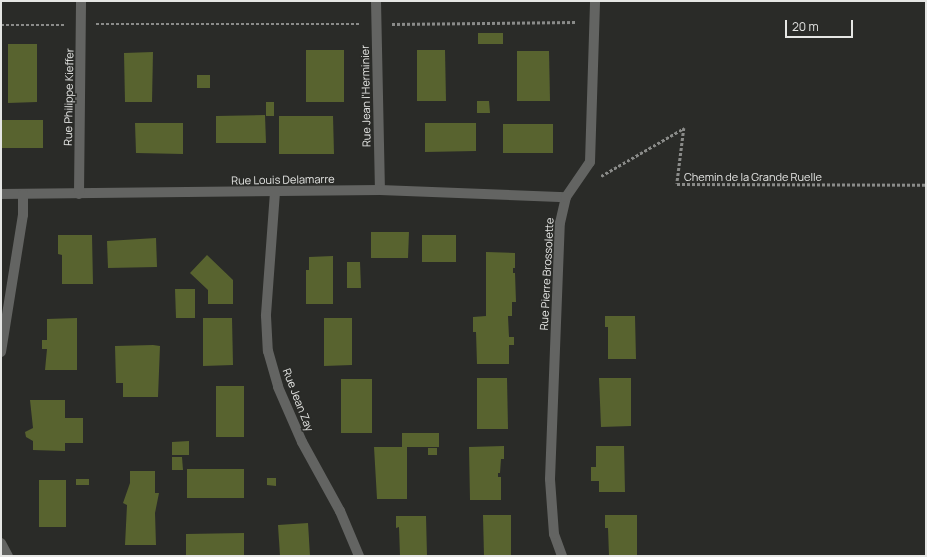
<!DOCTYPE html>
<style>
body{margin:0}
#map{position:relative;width:927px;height:557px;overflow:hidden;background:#2a2b28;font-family:Manrope,sans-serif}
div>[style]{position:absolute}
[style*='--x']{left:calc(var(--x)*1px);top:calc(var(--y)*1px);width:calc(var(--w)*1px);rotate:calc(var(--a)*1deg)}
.building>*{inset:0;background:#58632f}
.path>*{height:2.5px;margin-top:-1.25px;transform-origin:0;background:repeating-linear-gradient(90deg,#8a8b89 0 3px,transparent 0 5px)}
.street>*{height:10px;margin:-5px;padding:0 5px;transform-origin:5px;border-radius:5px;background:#636462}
span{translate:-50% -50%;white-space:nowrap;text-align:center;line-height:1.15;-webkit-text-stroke:3px #2a2b28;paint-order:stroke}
.street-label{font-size:11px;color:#e5e6e4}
.frame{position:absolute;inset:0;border:2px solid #e5e6e4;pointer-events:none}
.scale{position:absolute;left:785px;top:20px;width:68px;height:18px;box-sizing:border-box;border:2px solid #e5e6e4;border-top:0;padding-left:5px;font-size:12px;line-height:14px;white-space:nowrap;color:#e5e6e4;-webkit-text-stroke:3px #2a2b28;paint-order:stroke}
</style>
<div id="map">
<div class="building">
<div style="clip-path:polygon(478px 33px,503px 33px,503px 44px,478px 44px)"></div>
<div style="clip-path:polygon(8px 44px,37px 44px,37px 102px,8px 103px)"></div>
<div style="clip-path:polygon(306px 50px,344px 50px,344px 102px,306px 102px)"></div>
<div style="clip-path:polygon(417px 50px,445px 50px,446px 101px,417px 101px)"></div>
<div style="clip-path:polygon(517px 51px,549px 51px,550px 101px,517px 101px)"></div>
<div style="clip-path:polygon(153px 52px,152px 102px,125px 102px,124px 53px)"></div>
<div style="clip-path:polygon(197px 75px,210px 75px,210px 88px,197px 88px)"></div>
<div style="clip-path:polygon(477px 101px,489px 101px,490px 113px,477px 113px)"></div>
<div style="clip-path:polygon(266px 102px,274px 102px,274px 116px,266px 116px)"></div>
<div style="clip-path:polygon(265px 115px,266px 143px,216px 143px,216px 116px)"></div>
<div style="clip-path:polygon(279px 116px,333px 116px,334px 154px,279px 154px)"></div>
<div style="clip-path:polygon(1px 120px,43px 120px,43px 148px,1px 148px)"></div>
<div style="clip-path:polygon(135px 123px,183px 123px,183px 154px,136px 153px)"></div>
<div style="clip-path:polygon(425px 123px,476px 123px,476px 151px,425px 152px)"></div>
<div style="clip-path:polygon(503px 124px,553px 124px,553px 153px,503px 153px)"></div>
<div style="clip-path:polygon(371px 232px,409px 232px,408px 258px,371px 258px)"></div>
<div style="clip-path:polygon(58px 235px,92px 235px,93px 284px,62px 284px,62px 255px,58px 254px)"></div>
<div style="clip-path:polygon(422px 235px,456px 235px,456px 262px,422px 262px)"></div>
<div style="clip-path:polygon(156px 238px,157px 267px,108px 268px,107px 241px)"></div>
<div style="clip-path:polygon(486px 252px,515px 253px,515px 268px,513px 268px,513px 273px,515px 273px,516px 302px,512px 302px,512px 316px,508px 316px,509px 337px,514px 337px,514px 345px,509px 345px,509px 364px,477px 364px,476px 332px,473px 332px,473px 317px,486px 316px)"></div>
<div style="clip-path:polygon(207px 255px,233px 280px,233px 304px,208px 304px,208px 290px,190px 273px)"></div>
<div style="clip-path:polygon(333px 256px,333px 304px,306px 304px,306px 270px,309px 270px,309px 257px)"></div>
<div style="clip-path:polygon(347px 262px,360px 262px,361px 288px,347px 288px)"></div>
<div style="clip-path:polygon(175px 289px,195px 289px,195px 318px,176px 318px)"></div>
<div style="clip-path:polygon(605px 316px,635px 316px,636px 359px,608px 359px,608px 327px,605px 327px)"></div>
<div style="clip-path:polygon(77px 318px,77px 370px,45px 370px,47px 349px,42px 349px,42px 340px,47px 340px,47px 319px)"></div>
<div style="clip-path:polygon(203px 318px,232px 318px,233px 365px,203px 366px)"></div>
<div style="clip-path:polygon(324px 318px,352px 318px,352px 365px,324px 366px)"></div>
<div style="clip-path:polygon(153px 345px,160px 346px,158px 397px,123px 397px,123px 383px,116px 383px,115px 346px)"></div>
<div style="clip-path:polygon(477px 378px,507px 378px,508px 429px,477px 429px)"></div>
<div style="clip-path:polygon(599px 378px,631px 378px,631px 426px,601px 427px)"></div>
<div style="clip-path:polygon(341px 379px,372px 379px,372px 433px,341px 433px)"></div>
<div style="clip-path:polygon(216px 386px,244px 386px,244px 437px,216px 437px)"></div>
<div style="clip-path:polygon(30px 400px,65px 400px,65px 418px,83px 418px,83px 443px,65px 443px,65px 451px,33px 450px,33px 441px,26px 437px,25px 432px,33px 428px)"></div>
<div style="clip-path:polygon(402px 433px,439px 433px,439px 447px,407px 447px,407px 499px,377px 499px,374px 447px,402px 447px)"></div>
<div style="clip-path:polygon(189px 441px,189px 455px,172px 455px,172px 442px)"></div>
<div style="clip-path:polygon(504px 446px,504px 459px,501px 459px,500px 473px,498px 473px,498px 477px,501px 477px,501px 500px,470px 500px,469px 447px)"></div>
<div style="clip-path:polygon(596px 446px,624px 446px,625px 492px,599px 492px,599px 481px,591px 481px,591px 467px,596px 467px)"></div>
<div style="clip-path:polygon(428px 448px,437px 448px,437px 455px,428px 455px)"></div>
<div style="clip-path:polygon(172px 457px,182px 457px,183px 470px,172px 470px)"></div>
<div style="clip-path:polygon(187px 469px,244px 469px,244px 498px,187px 498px)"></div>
<div style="clip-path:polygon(130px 471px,155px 471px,155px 493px,159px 493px,155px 513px,156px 545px,125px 545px,127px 505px,123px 503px,130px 483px)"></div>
<div style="clip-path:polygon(267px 478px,276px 478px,276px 486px,267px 485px)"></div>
<div style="clip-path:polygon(76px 479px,89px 479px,89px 485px,76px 485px)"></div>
<div style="clip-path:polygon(39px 480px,66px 480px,66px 527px,39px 527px)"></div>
<div style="clip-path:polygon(483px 515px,511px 515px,511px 556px,484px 556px)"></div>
<div style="clip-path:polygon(605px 515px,637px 515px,637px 556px,609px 556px,608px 528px,605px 528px)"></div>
<div style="clip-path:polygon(396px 516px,426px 516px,427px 556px,400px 556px,399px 527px,396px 528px)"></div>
<div style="clip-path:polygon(308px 523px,310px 556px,280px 556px,278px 525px)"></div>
<div style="clip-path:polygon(244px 533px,244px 556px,186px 556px,186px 534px)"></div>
</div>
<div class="path">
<div style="--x:96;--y:24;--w:263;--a:0"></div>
<div style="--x:392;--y:24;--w:185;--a:-0.6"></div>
<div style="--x:1;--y:25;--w:64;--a:0"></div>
<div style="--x:601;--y:176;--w:96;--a:-30"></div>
<div style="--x:684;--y:128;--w:56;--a:97.1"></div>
<div style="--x:677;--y:184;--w:249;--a:0.2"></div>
</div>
<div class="street">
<div style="--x:376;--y:1;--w:189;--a:88.8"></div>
<div style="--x:275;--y:192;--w:124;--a:94.2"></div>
<div style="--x:266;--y:316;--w:35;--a:87"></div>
<div style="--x:268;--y:351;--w:37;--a:74"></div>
<div style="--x:278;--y:387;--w:60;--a:66.4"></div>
<div style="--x:302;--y:442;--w:79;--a:61.2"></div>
<div style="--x:340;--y:511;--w:49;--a:67.1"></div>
<div style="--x:1;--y:194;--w:379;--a:-0.6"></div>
<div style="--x:380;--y:190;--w:186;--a:2.2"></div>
<div style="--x:79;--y:194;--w:193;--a:-89.4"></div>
<div style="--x:1;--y:352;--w:139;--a:-80.9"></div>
<div style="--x:23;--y:215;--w:21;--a:-90"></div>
<div style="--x:1;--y:543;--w:15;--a:62"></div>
<div style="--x:562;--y:556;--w:23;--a:-110"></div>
<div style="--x:554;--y:534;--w:55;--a:-94.2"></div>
<div style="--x:550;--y:479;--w:256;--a:-87.8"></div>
<div style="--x:560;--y:223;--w:27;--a:-77"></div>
<div style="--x:566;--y:197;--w:42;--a:-55.6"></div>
<div style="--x:590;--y:162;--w:161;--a:-88.2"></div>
</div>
<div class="street-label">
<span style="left:366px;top:96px;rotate:-91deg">Rue Jean l'Herminier</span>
<span style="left:69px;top:97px;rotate:-89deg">Rue Philippe Kieffer</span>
<span style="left:753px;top:177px">Chemin de la Grande Ruelle</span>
<span style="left:283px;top:180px;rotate:-1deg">Rue Louis Delamarre</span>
<span style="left:547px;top:274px;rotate:-87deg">Rue Pierre Brossolette</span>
<span style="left:298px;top:400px;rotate:69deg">Rue Jean Zay</span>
</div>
<div class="frame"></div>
<div class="scale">20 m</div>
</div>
